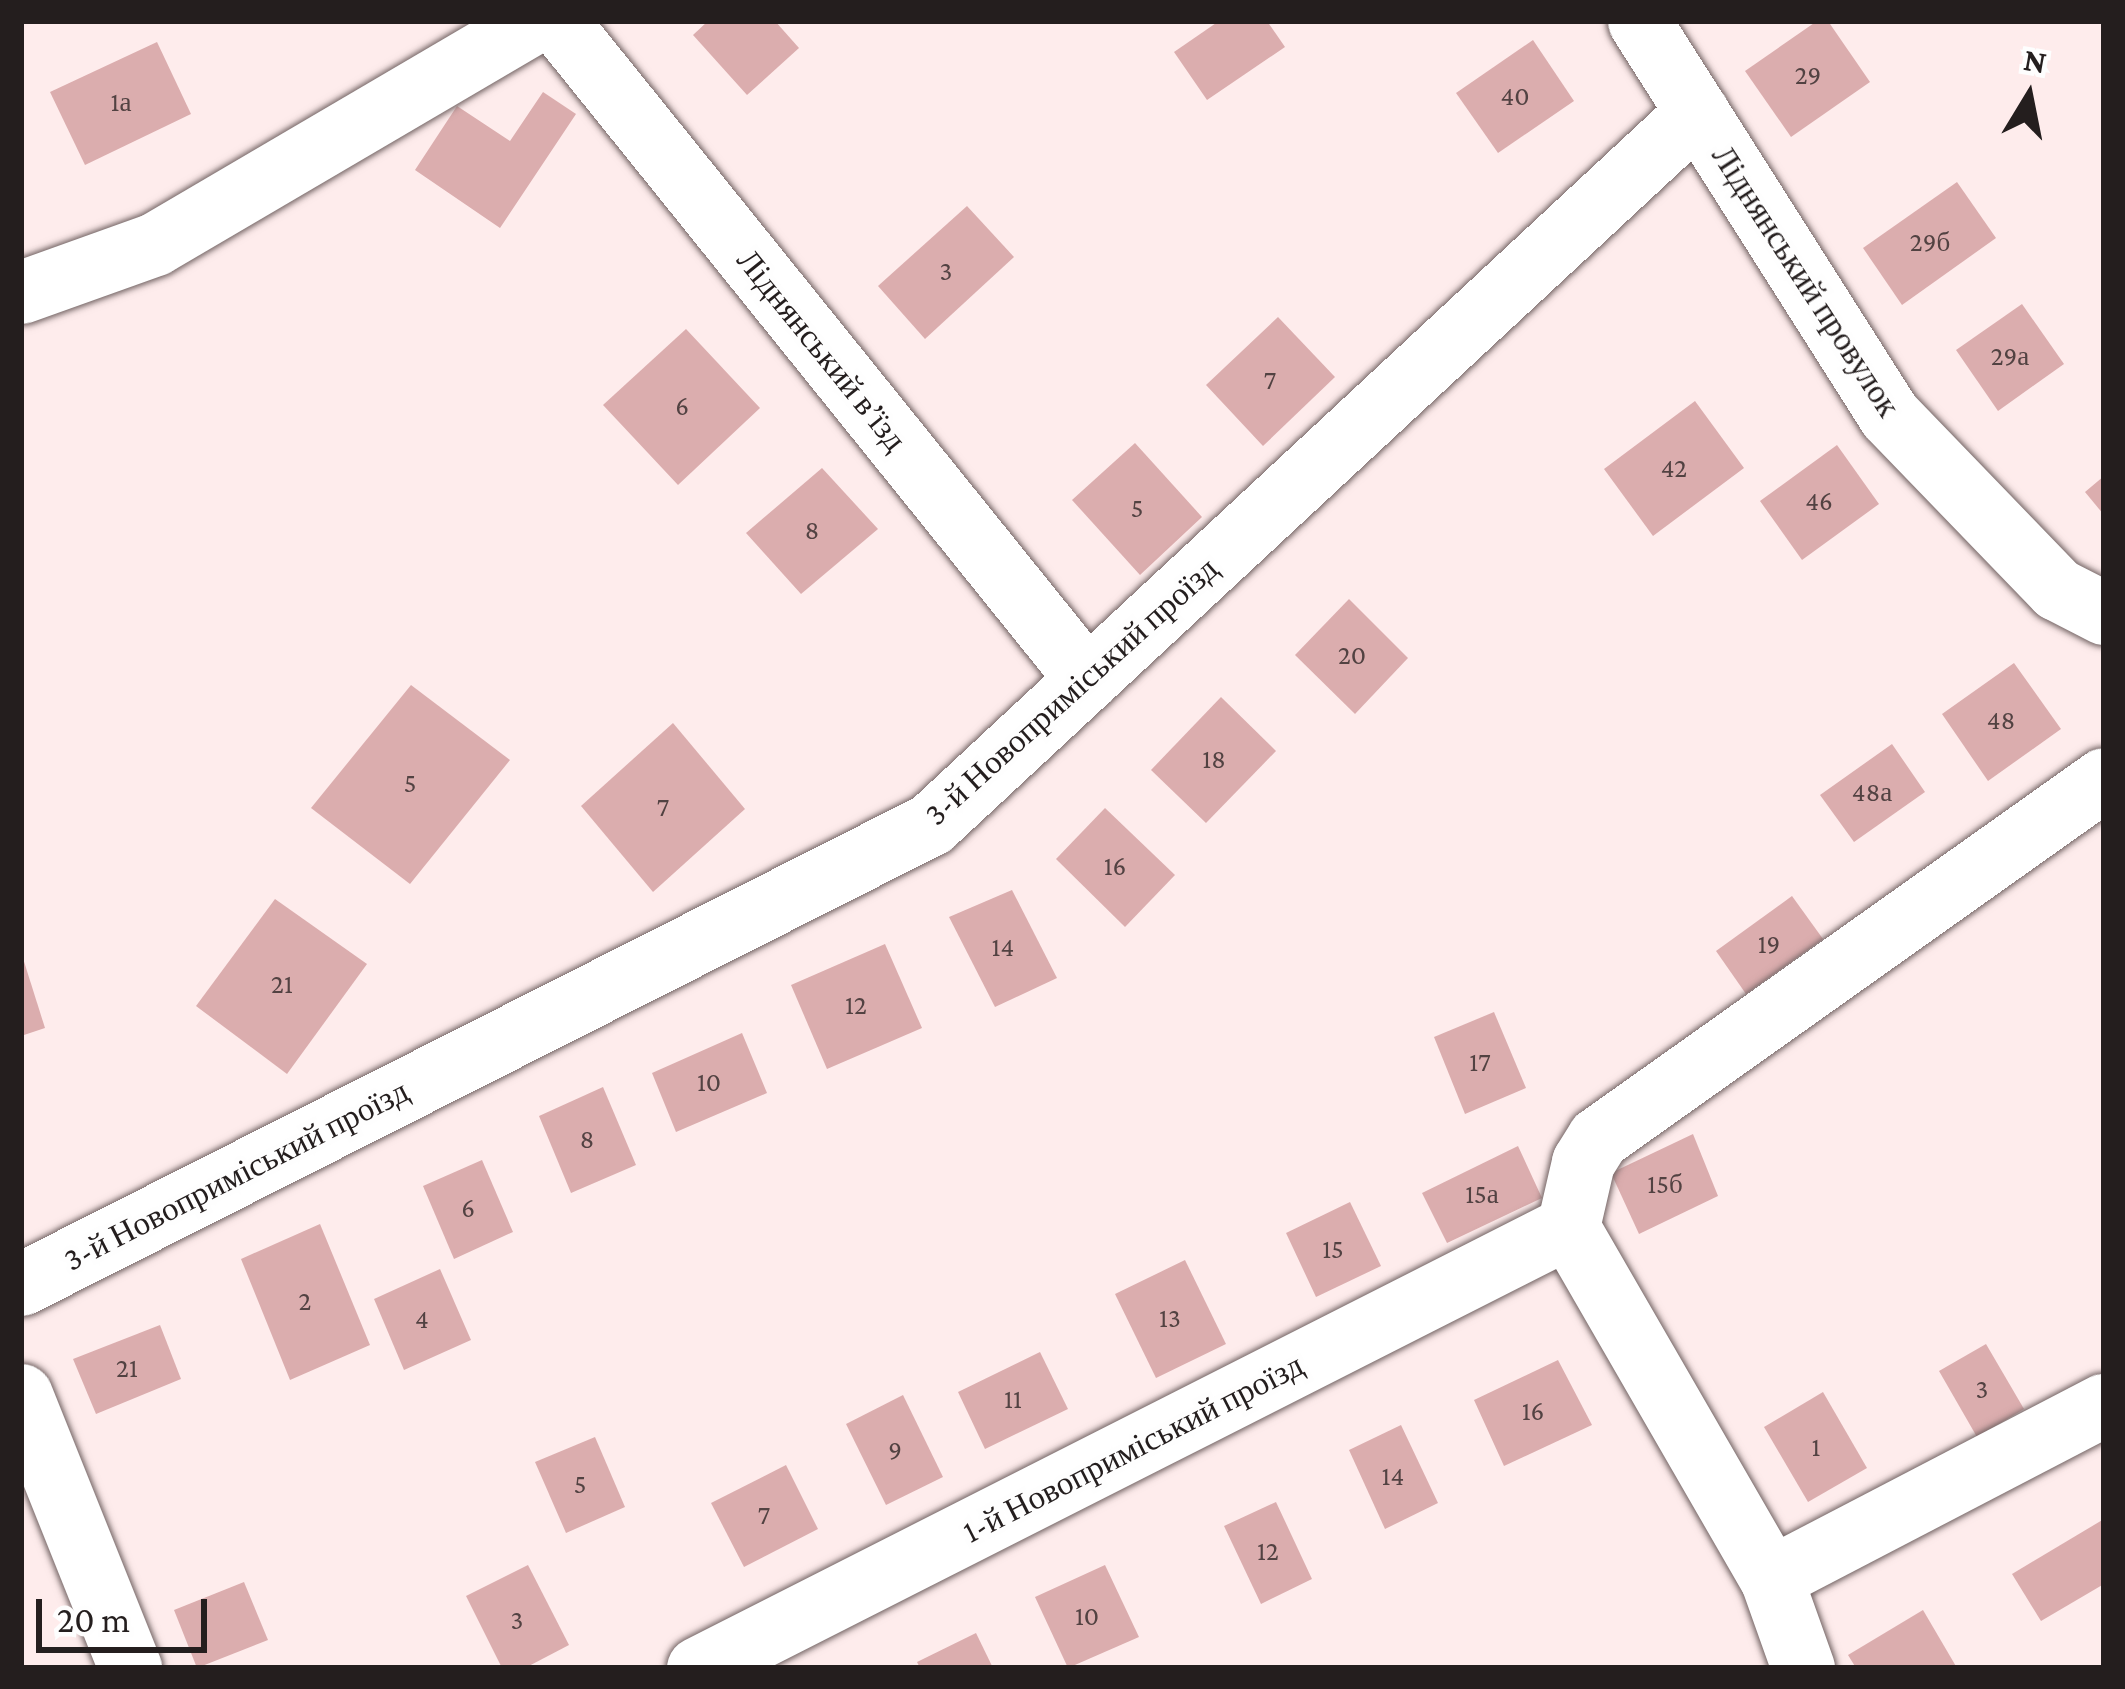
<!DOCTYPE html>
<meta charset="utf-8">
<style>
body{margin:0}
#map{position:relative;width:2125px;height:1689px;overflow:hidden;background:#feecec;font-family:"Crimson Pro",serif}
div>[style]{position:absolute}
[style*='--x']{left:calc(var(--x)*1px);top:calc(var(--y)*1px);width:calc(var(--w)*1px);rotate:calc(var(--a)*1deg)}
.building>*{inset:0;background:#dbadae}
.roads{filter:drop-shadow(0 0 3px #726363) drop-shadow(0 0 3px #726363)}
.minor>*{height:63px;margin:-31.5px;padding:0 31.5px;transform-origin:31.5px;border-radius:31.5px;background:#fff}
span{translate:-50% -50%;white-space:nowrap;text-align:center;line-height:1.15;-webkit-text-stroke:10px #fefefe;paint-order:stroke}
.number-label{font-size:27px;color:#524242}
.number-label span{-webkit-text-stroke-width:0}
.street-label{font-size:33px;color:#241e1e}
.frame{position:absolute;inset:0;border:24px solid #241e1e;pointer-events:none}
.north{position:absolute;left:1969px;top:36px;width:120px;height:120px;-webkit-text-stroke:9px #fefefe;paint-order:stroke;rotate:10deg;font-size:33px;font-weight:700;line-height:48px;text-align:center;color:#241e1e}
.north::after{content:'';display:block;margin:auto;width:42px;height:54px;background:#241e1e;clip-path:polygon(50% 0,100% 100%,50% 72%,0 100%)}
.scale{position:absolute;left:36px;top:1599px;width:171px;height:54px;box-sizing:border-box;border:6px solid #241e1e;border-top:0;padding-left:15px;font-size:36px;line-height:42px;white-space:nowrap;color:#241e1e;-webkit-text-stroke:9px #fefefe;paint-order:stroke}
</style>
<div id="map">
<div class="building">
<div style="clip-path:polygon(708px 21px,775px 21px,799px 48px,747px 95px,693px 35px)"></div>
<div style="clip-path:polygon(1219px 21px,1267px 21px,1285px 47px,1207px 100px,1174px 52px)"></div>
<div style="clip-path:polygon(1817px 21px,1828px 21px,1870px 82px,1791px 137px,1745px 71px)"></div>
<div style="clip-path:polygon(1533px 40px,1574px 101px,1498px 153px,1456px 93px)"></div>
<div style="clip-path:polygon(157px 42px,191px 114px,85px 165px,50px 92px)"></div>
<div style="clip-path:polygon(543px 92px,576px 114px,500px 228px,415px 170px,457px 106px,510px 141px)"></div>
<div style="clip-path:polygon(1957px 182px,1996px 238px,1902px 305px,1863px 248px)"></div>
<div style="clip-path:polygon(967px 206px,1014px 257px,925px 339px,878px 286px)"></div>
<div style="clip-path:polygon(2022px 304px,2064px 364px,1998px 411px,1956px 350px)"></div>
<div style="clip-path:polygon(1278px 317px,1335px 377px,1263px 446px,1206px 385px)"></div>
<div style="clip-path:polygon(686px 329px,760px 408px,678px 485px,603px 405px)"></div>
<div style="clip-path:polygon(1695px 401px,1744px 468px,1653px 536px,1604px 469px)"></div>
<div style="clip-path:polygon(1135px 443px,1202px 517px,1140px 575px,1072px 500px)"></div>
<div style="clip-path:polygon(1837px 445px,1879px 504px,1802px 560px,1760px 501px)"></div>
<div style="clip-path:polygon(822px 468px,878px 529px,801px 594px,746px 533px)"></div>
<div style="clip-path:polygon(2104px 476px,2104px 515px,2085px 492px)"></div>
<div style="clip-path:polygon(1349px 599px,1408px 658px,1355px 714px,1295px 655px)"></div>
<div style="clip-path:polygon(2014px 663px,2061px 729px,1988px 781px,1942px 714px)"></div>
<div style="clip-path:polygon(411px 685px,510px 760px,410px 884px,311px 808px)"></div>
<div style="clip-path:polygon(1221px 697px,1276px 751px,1206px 823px,1151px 770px)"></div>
<div style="clip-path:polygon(673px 723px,745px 809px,653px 892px,581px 806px)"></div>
<div style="clip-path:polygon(1892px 744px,1925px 792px,1854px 842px,1820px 795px)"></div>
<div style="clip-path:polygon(1105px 808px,1175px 875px,1125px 927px,1056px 859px)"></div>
<div style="clip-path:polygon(1012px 890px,1057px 978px,995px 1007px,949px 917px)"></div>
<div style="clip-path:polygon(1792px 896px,1823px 939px,1746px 994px,1716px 951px)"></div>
<div style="clip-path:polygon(275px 899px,367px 964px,287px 1074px,196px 1006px)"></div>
<div style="clip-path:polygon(885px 944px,922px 1028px,827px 1069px,791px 985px)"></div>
<div style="clip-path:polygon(21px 952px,45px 1028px,21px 1036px)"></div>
<div style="clip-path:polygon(1494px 1012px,1526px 1088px,1465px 1114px,1434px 1037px)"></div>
<div style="clip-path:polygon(742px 1033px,767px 1093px,676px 1132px,652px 1073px)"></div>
<div style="clip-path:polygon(603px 1087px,636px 1165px,571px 1193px,539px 1116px)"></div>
<div style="clip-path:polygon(1693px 1134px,1718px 1196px,1639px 1234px,1611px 1173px)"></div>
<div style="clip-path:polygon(1518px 1146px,1542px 1198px,1447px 1243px,1422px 1193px)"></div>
<div style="clip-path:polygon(482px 1160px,513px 1232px,454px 1259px,423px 1186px)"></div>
<div style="clip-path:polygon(1350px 1202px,1381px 1266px,1316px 1297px,1286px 1233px)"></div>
<div style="clip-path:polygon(320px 1224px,370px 1345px,290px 1380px,241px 1259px)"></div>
<div style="clip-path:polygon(1185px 1260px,1226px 1344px,1156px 1378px,1115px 1294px)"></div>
<div style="clip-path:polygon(440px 1269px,471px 1340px,404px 1370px,374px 1299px)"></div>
<div style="clip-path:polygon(160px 1325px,181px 1379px,96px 1414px,73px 1359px)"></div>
<div style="clip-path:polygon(1986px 1344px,2024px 1409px,1977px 1437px,1939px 1371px)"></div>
<div style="clip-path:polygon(1040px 1352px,1068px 1409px,985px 1449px,958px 1392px)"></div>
<div style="clip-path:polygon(1558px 1360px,1592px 1425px,1504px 1466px,1474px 1400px)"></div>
<div style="clip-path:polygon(1823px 1392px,1867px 1468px,1808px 1502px,1764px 1427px)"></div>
<div style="clip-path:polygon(903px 1395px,943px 1477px,886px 1505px,846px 1424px)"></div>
<div style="clip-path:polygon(1401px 1425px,1438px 1503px,1385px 1529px,1349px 1450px)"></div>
<div style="clip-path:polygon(595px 1437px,625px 1507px,566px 1533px,535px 1462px)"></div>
<div style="clip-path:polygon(786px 1465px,818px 1529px,744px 1567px,711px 1503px)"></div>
<div style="clip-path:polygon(1276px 1502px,1312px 1579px,1261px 1604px,1224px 1526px)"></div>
<div style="clip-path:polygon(2104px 1519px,2104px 1584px,2041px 1621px,2012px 1574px)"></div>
<div style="clip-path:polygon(528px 1565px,569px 1645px,525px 1668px,502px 1668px,466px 1596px)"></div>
<div style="clip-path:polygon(1105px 1565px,1139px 1637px,1068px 1668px,1035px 1597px)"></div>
<div style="clip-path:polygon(244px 1582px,268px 1640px,197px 1668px,174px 1610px)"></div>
<div style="clip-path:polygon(1923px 1610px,1957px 1668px,1856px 1668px,1848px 1655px)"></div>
<div style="clip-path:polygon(976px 1633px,993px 1668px,920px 1668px,917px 1662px)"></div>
</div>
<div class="roads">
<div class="minor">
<div style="--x:557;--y:21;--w:845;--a:51.15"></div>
<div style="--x:1639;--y:21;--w:467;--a:57.6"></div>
<div style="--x:1889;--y:415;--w:242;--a:46"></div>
<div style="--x:2057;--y:589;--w:53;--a:27.1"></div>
<div style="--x:21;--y:292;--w:142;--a:-19.7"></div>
<div style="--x:155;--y:244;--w:441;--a:-30.4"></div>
<div style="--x:1568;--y:1227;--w:67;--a:-77"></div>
<div style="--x:1583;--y:1162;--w:28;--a:-58"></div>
<div style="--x:1598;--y:1138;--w:620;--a:-35.36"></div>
<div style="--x:21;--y:1284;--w:1020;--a:-26.82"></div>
<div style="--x:931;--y:824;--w:1046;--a:-42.91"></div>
<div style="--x:21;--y:1395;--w:294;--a:68.2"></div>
<div style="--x:1771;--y:1578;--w:375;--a:-27.5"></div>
<div style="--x:698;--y:1668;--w:975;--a:-26.88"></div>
<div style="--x:1568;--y:1227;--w:405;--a:60"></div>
<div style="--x:1771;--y:1578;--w:96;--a:70.4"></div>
</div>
</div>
<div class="number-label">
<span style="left:1808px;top:76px">29</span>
<span style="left:1515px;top:97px">40</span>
<span style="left:121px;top:103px">1а</span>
<span style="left:1930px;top:243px">29б</span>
<span style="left:946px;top:272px">3</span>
<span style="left:2010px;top:357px">29а</span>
<span style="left:1270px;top:381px">7</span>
<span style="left:682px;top:407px">6</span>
<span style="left:1674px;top:469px">42</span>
<span style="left:1819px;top:502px">46</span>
<span style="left:1137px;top:509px">5</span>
<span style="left:812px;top:531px">8</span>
<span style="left:1352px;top:656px">20</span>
<span style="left:2001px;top:721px">48</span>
<span style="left:1214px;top:760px">18</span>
<span style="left:410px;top:784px">5</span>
<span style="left:1872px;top:793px">48а</span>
<span style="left:663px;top:808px">7</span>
<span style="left:1115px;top:867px">16</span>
<span style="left:1769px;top:945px">19</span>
<span style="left:1003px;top:948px">14</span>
<span style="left:282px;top:985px">21</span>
<span style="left:856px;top:1006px">12</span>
<span style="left:1480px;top:1063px">17</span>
<span style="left:709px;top:1083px">10</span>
<span style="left:587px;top:1140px">8</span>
<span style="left:1665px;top:1185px">15б</span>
<span style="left:1482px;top:1195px">15а</span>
<span style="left:468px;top:1209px">6</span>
<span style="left:1333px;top:1250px">15</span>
<span style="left:305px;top:1302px">2</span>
<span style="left:1170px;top:1319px">13</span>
<span style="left:422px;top:1320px">4</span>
<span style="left:127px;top:1369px">21</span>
<span style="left:1982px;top:1390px">3</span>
<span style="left:1013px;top:1400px">11</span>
<span style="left:1533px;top:1412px">16</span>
<span style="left:1816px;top:1448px">1</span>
<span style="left:895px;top:1451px">9</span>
<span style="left:1393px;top:1477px">14</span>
<span style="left:580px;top:1485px">5</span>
<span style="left:764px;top:1516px">7</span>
<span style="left:1268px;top:1552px">12</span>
<span style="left:1087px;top:1617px">10</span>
<span style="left:517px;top:1621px">3</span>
</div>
<div class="street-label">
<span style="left:1806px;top:281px;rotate:57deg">Ліднянський провулок</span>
<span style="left:822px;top:350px;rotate:51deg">Ліднянський в’їзд</span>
<span style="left:1071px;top:691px;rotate:-42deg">3-й Новоприміський проїзд</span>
<span style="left:236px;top:1175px;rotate:-27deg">3-й Новоприміський проїзд</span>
<span style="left:1133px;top:1448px;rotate:-27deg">1-й Новоприміський проїзд</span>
</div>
<div class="frame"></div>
<div class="north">N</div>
<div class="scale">20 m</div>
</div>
